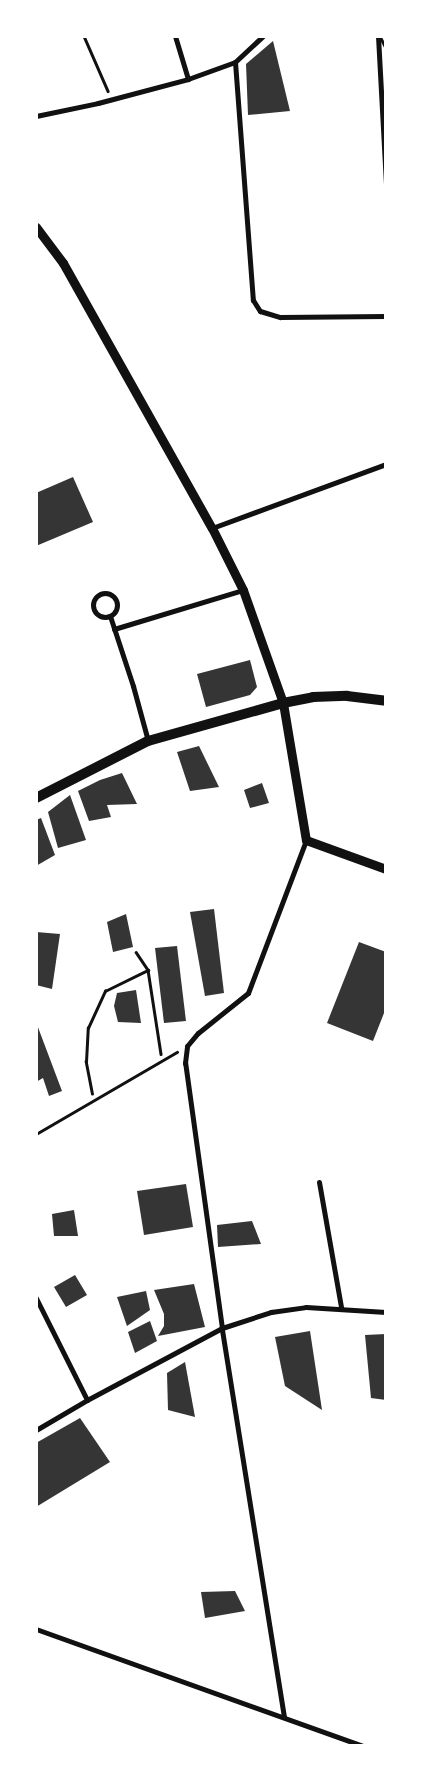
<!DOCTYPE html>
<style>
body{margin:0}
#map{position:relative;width:422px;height:1782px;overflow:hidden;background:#fff;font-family:Helvetica,sans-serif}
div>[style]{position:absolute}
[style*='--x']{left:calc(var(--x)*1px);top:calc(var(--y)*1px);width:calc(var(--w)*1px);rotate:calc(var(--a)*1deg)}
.building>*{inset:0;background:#353535}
.path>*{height:2.5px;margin:-1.25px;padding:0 1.25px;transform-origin:1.25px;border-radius:1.25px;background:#111}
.service>*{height:3px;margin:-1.5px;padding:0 1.5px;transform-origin:1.5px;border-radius:1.5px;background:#111}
.minor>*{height:5px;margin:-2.5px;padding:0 2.5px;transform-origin:2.5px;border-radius:2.5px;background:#111}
.minor>.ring{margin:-2.5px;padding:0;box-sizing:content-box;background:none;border:5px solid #111;border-radius:50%}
.tertiary>*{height:9px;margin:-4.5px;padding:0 4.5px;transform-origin:4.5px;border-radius:4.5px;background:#111}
.secondary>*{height:10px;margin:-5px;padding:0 5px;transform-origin:5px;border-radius:5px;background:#111}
span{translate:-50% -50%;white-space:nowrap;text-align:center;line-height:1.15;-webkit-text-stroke:4px #fff;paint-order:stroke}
.frame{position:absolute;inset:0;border:38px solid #fff;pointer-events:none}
</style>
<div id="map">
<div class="building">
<div style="clip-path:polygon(273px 41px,290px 111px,248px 115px,246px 64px)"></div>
<div style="clip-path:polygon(73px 477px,93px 522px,36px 546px,36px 493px)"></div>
<div style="clip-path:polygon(250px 660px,257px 687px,250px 695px,206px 707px,197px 674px)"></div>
<div style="clip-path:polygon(199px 746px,219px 787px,190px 791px,177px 752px)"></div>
<div style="clip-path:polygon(122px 773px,137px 804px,107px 805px,111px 817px,89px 821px,78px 791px,100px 780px)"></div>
<div style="clip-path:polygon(262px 783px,269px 803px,250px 808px,244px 790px)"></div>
<div style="clip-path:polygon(70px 795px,86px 840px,58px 848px,48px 812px)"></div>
<div style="clip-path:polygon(41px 818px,55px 855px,36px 866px,36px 820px)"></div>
<div style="clip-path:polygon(214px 909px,224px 993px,205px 996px,190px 912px)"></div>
<div style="clip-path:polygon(126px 914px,133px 947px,113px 952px,107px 922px)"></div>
<div style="clip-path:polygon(36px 932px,60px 934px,52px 989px,36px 985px)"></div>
<div style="clip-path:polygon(359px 942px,386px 952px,386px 1008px,373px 1041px,327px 1023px)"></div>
<div style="clip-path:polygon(177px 946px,186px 1021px,164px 1023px,155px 948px)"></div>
<div style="clip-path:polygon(136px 990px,141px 1023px,118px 1022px,114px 1006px,117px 993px)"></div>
<div style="clip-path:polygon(36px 1022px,62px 1091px,49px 1096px,43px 1078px,36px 1082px)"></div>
<div style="clip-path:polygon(186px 1184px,193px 1227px,144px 1235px,137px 1191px)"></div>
<div style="clip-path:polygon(74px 1210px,78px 1236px,54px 1236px,52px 1214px)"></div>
<div style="clip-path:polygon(252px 1221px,261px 1244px,218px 1247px,217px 1225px)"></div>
<div style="clip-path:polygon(75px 1275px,87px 1295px,66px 1307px,54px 1287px)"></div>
<div style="clip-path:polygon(194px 1284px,205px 1327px,158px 1336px,164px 1326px,164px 1314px,154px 1290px)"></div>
<div style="clip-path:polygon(146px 1291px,150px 1310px,127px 1326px,117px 1297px)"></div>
<div style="clip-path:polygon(150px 1321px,157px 1341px,135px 1353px,128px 1332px)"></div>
<div style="clip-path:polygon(310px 1331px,322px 1410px,285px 1386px,275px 1337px)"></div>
<div style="clip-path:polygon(386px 1334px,386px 1400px,371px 1398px,365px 1335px)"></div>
<div style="clip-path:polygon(185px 1362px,195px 1417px,168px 1410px,167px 1373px)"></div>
<div style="clip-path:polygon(80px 1418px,110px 1462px,36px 1507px,36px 1443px)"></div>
<div style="clip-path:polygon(235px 1591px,245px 1611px,205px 1618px,201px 1592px)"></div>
</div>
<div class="path">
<div style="--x:84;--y:36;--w:60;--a:66.4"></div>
<div style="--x:136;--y:952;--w:22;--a:56"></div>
<div style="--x:148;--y:970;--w:85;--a:81.2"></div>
<div style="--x:92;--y:1094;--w:33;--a:-101"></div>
<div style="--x:86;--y:1062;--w:34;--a:-87"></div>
<div style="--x:88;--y:1028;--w:41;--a:-65.3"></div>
<div style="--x:105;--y:991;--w:48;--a:-26"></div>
<div style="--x:36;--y:1134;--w:163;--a:-30.2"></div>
</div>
<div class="service">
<div style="--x:380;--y:37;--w:13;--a:63"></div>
</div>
<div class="minor">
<div style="--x:175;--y:36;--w:45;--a:73.2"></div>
<div style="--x:378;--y:36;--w:149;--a:86.9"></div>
<div style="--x:235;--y:62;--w:239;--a:85.7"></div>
<div style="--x:253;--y:300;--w:13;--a:58"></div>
<div style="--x:260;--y:311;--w:21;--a:17"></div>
<div style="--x:280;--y:317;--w:106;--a:-0.5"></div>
<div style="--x:36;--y:116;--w:63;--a:-11.8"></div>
<div style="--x:98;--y:103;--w:93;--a:-14.9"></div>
<div style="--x:188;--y:79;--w:50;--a:-19.9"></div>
<div style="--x:235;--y:62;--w:38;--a:-43"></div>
<div style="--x:212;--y:528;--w:185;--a:-20.2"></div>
<div class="ring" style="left:93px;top:593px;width:19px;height:19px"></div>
<div style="--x:110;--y:616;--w:74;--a:71.8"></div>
<div style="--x:133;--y:686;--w:57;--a:74.7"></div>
<div style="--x:114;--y:629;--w:135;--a:-16.8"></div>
<div style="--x:319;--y:1182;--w:127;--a:80"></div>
<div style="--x:36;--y:1298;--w:114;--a:63.4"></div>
<div style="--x:36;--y:1430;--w:59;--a:-30.5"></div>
<div style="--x:87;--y:1400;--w:153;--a:-28.1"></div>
<div style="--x:222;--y:1328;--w:52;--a:-18.1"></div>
<div style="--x:271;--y:1312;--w:35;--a:-8"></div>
<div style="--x:306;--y:1307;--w:80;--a:3.6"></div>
<div style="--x:36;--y:1629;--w:347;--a:19.7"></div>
<div style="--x:284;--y:1717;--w:394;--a:-99.1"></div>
<div style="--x:222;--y:1328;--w:268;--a:-97.9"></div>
<div style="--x:185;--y:1063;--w:17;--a:-83"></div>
<div style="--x:187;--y:1046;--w:17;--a:-50"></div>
<div style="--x:198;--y:1033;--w:64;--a:-38.7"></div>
<div style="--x:248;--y:993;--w:164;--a:-69.2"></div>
</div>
<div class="tertiary">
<div style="--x:36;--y:227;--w:45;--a:53.1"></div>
<div style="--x:63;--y:263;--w:304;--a:60.7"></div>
<div style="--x:212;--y:528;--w:69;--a:63.4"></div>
<div style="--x:243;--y:590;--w:120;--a:70.5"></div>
<div style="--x:283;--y:703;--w:139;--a:80.5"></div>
<div style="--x:306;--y:840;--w:85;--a:19.9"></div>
</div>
<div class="secondary">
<div style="--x:36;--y:798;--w:126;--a:-27"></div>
<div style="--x:148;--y:741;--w:140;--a:-15.7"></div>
<div style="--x:283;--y:703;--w:31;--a:-11"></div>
<div style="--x:313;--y:697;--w:34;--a:-2"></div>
<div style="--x:347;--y:696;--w:39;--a:7"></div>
</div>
<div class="frame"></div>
</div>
